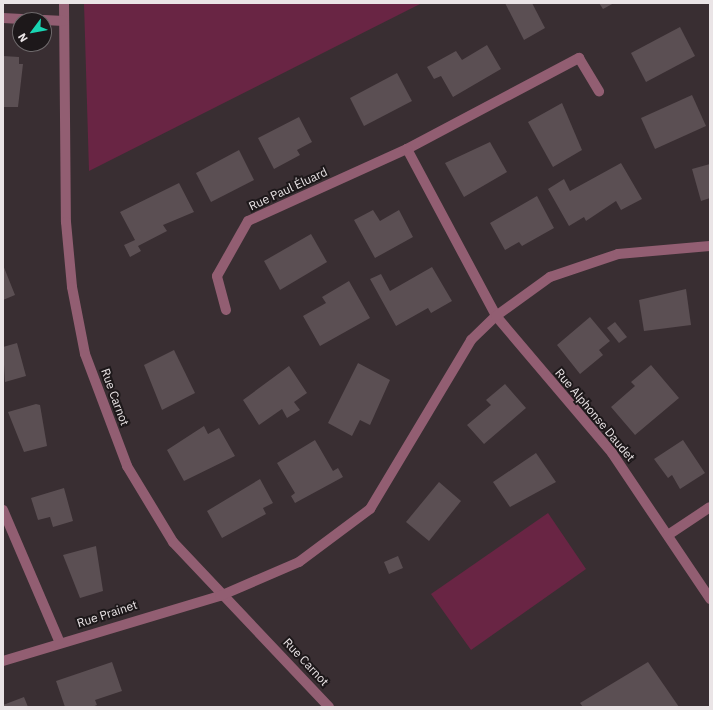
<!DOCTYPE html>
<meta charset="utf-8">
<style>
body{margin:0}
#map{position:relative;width:713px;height:710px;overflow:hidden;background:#392e32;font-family:"IBM Plex Sans",sans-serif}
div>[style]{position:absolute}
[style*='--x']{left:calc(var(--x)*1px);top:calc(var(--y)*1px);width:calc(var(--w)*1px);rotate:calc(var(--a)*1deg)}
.green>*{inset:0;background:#692544}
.building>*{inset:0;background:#5b4f53}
.minor>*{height:10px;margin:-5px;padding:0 5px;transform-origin:5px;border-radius:5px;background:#925e72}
span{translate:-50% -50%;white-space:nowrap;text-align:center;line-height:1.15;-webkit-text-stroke:4px #1d181a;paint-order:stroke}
.street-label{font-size:12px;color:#eae4e6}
.frame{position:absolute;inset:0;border:4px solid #eae4e6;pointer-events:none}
.north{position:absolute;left:12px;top:12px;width:40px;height:40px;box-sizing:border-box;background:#1d181a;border:1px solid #6f6a6c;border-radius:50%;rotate:238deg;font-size:11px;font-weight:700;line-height:16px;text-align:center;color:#eae4e6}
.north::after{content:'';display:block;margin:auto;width:14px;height:18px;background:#19d5b2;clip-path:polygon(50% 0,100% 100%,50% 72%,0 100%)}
</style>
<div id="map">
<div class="green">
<div style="clip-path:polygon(84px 3px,422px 3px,89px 171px)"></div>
<div style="clip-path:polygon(548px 513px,586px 569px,471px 650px,431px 594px)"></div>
</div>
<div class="building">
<div style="clip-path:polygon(505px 3px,532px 3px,545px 28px,524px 40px)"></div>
<div style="clip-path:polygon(599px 3px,614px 3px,603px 9px)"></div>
<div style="clip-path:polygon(680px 27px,695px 56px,646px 82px,631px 53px)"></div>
<div style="clip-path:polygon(487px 45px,501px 69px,453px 97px,441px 76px,434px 79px,427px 67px,456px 51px,462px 60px)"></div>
<div style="clip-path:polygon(3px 56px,19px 57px,19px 64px,23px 64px,18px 107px,3px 107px)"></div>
<div style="clip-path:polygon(397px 73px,412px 101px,364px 126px,350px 98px)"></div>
<div style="clip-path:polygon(692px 95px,706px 126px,655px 149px,641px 118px)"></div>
<div style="clip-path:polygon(562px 103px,582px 150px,553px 167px,528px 122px)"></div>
<div style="clip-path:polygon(299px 117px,312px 142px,297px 150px,300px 155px,274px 169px,258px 138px)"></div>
<div style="clip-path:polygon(490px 142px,507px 172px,464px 197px,445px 163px)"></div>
<div style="clip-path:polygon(239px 150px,254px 180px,211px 202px,196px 173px)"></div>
<div style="clip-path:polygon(621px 163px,642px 199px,621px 210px,616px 201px,586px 221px,584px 217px,569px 226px,548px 189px,564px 179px,570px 191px)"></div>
<div style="clip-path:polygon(710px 164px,710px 198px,701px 201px,692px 169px)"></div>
<div style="clip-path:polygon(179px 183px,194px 212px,163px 225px,167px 231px,138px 246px,141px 251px,130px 257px,124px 245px,135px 240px,120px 212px)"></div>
<div style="clip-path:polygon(537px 196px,554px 228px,522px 246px,519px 242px,505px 250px,490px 223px)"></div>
<div style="clip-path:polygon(373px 210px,380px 221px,399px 210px,413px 237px,375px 258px,354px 220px)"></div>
<div style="clip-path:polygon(311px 234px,327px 262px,280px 290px,264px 261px)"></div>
<div style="clip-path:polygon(3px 265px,15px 295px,3px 300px)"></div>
<div style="clip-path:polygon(432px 267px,452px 301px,431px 313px,428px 308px,396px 326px,370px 279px,381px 274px,390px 291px)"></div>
<div style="clip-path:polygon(349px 281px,370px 318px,320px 346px,303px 316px,326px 303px,322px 297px)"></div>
<div style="clip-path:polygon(686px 289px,691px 325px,644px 331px,639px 300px)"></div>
<div style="clip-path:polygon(590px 317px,610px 341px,599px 350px,603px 355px,580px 374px,557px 345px)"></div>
<div style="clip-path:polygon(615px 322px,627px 337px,619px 343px,607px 328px)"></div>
<div style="clip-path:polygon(17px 343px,26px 376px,5px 382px,3px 347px)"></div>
<div style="clip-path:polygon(174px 350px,195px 393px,162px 410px,144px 365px)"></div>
<div style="clip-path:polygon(358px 363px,390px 380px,370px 425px,360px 420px,352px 436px,328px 423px)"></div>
<div style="clip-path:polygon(651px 365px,679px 398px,635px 435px,611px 407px,635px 386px,631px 382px)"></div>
<div style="clip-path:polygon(289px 366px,307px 393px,294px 402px,300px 410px,287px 418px,282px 409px,259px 425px,243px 400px)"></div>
<div style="clip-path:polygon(505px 384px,526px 408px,484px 444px,467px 425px,491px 405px,486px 400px)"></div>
<div style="clip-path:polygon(36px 404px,40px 405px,47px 446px,24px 452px,8px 412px)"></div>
<div style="clip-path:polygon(204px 426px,208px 434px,219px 428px,235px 456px,184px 481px,167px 450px)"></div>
<div style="clip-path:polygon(315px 440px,333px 471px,338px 468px,343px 477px,295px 503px,291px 496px,295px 493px,277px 463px)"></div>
<div style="clip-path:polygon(683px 440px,705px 473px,680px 489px,672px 475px,668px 478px,654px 459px)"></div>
<div style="clip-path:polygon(536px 453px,556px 482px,510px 507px,493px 482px)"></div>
<div style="clip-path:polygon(260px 479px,273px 503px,263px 508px,266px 514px,222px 538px,207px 511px)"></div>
<div style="clip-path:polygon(439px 482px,461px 501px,429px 541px,406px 522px)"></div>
<div style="clip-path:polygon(64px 488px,73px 521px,53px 527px,50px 517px,38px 520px,31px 498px)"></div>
<div style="clip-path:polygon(96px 546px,103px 591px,80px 598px,63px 555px)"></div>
<div style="clip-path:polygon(398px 556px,403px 568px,389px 574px,384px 562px)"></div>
<div style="clip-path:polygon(112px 662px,122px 691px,95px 700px,97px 705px,92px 707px,65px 707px,56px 681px)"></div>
<div style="clip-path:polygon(648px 662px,679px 707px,583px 707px,580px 703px)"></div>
<div style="clip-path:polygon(24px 697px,28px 707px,3px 707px,3px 705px)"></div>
</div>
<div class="minor">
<div style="--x:64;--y:3;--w:219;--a:89.5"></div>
<div style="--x:66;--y:222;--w:65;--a:84.7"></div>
<div style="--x:72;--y:287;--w:68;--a:79"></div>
<div style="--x:85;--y:354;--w:120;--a:69.4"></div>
<div style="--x:127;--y:466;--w:89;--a:58.8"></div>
<div style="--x:173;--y:542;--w:227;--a:46.6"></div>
<div style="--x:3;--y:18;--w:37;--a:3"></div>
<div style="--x:44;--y:20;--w:20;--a:3"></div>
<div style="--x:407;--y:149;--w:195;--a:-27.9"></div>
<div style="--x:579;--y:58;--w:39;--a:59"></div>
<div style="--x:226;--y:310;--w:35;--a:-105"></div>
<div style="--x:217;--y:276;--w:63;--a:-60.6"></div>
<div style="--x:248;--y:221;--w:175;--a:-24.4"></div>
<div style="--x:407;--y:149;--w:189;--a:61.9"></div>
<div style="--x:496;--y:316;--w:180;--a:49.7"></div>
<div style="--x:612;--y:453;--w:176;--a:56.1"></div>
<div style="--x:3;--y:510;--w:145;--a:66.8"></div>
<div style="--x:668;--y:535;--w:50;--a:-33.7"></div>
<div style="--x:3;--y:661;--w:227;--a:-16.7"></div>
<div style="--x:220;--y:596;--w:86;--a:-23.3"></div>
<div style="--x:299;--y:562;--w:89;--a:-36.7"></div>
<div style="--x:370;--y:509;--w:197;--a:-59.1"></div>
<div style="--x:471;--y:340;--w:35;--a:-44"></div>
<div style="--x:496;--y:316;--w:67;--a:-35.8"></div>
<div style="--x:550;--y:277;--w:72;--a:-18.7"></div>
<div style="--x:618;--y:254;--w:92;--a:-5"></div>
</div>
<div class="street-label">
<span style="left:288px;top:189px;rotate:-25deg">Rue Paul Éluard</span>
<span style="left:115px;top:397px;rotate:70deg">Rue Carnot</span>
<span style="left:595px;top:415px;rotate:50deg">Rue Alphonse Daudet</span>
<span style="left:107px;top:614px;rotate:-18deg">Rue Prainet</span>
<span style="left:306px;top:662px;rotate:47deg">Rue Carnot</span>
</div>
<div class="frame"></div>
<div class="north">N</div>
</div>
